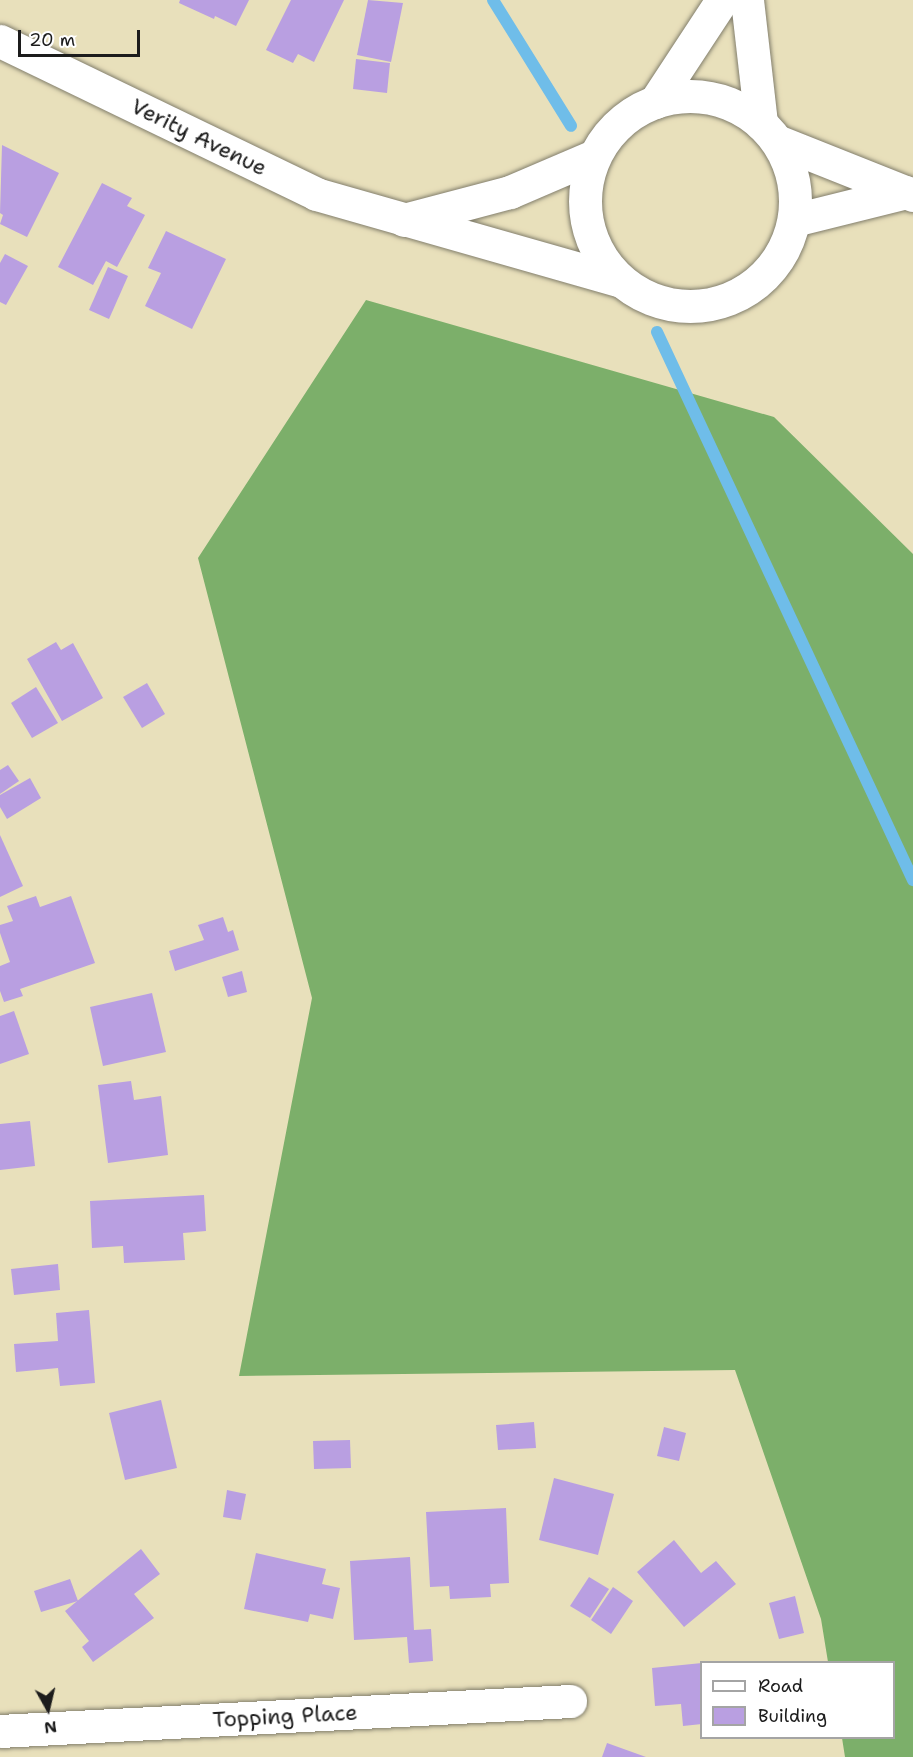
<!DOCTYPE html>
<style>
body{margin:0}
#map{position:relative;width:913px;height:1757px;overflow:hidden;background:#e8e0bb;font-family:"Shantell Sans",sans-serif}
div>[style]{position:absolute}
[style*='--x']{left:calc(var(--x)*1px);top:calc(var(--y)*1px);width:calc(var(--w)*1px);rotate:calc(var(--a)*1deg)}
.forest>*{inset:0;background:#7caf6a}
.stream>*{height:12px;margin:-6px;padding:0 6px;transform-origin:6px;border-radius:6px;background:#6fbde9}
.building>*{inset:0;background:#b99fe1}
.roads{filter:drop-shadow(0 0 2px #827e6c) drop-shadow(0 0 2px #827e6c)}
.street>*{height:33px;margin:-16.5px;padding:0 16.5px;transform-origin:16.5px;border-radius:16.5px;background:#fff}
.street>.ring{margin:-16.5px;padding:0;box-sizing:content-box;background:none;border:33px solid #fff;border-radius:50%}
span{translate:-50% -50%;white-space:nowrap;text-align:center;line-height:1.15;-webkit-text-stroke:4.5px #fff;paint-order:stroke}
.street-label{font-size:22px;color:#1c1c1c}
.legend{position:absolute;left:700px;top:1661px;width:195px;height:78px;box-sizing:border-box;background:#fff;border:2px solid #a4a4a4;margin:0;padding:8px 10px;list-style:none;font-size:18px;color:#1c1c1c}
.legend li{display:flex;align-items:center;gap:12px;height:30px}
.legend b{width:30px;border:2px solid #a4a4a4}
.north{position:absolute;left:18px;top:1679px;width:60px;height:60px;-webkit-text-stroke:4px #fff;paint-order:stroke;rotate:172deg;font-size:16px;font-weight:700;line-height:24px;text-align:center;color:#1c1c1c}
.north::after{content:'';display:block;margin:auto;width:21px;height:27px;background:#1c1c1c;clip-path:polygon(50% 0,100% 100%,50% 72%,0 100%)}
.scale{position:absolute;left:18px;top:30px;width:122px;height:27px;box-sizing:border-box;border:3px solid #1c1c1c;border-top:0;padding-left:8px;font-size:18px;line-height:21px;white-space:nowrap;color:#1c1c1c;-webkit-text-stroke:4px #fff;paint-order:stroke}
</style>
<div id="map">
<div class="forest">
<div style="clip-path:polygon(366px 300px,774px 417px,913px 554px,913px 1757px,845px 1757px,842px 1738px,894px 1738px,894px 1662px,828px 1662px,821px 1619px,735px 1370px,239px 1376px,312px 998px,198px 558px)"></div>
</div>
<div class="stream">
<div style="--x:493;--y:0;--w:148;--a:58.2"></div>
<div style="--x:657;--y:332;--w:605;--a:64.96"></div>
</div>
<div class="building">
<div style="clip-path:polygon(180px 0,249px 0,236px 26px,215px 16px,214px 19px,179px 3px)"></div>
<div style="clip-path:polygon(291px 0,344px 0,314px 62px,298px 54px,293px 63px,266px 50px)"></div>
<div style="clip-path:polygon(368px 0,403px 3px,391px 62px,357px 55px)"></div>
<div style="clip-path:polygon(356px 59px,390px 63px,387px 93px,353px 89px)"></div>
<div style="clip-path:polygon(2px 145px,59px 173px,27px 237px,0 224px,3px 215px,0 213px)"></div>
<div style="clip-path:polygon(102px 183px,132px 198px,127px 206px,145px 215px,117px 267px,106px 261px,93px 285px,58px 267px)"></div>
<div style="clip-path:polygon(166px 231px,226px 259px,192px 329px,145px 306px,161px 273px,148px 268px)"></div>
<div style="clip-path:polygon(5px 254px,28px 266px,6px 305px,0 302px,0 263px)"></div>
<div style="clip-path:polygon(108px 267px,128px 276px,109px 319px,89px 310px)"></div>
<div style="clip-path:polygon(56px 642px,61px 650px,73px 643px,103px 698px,62px 721px,27px 659px)"></div>
<div style="clip-path:polygon(147px 683px,165px 714px,142px 728px,123px 697px)"></div>
<div style="clip-path:polygon(36px 687px,58px 723px,32px 738px,11px 703px)"></div>
<div style="clip-path:polygon(8px 765px,19px 781px,0 794px,0 770px)"></div>
<div style="clip-path:polygon(30px 778px,41px 798px,7px 819px,0 807px,0 795px)"></div>
<div style="clip-path:polygon(0 835px,23px 886px,0 897px)"></div>
<div style="clip-path:polygon(36px 896px,40px 907px,71px 896px,95px 963px,20px 989px,23px 996px,4px 1002px,0 991px,0 966px,10px 962px,0 933px,0 925px,13px 921px,7px 906px)"></div>
<div style="clip-path:polygon(223px 917px,228px 932px,233px 930px,239px 950px,175px 971px,169px 951px,204px 940px,198px 925px)"></div>
<div style="clip-path:polygon(242px 971px,247px 992px,228px 997px,222px 977px)"></div>
<div style="clip-path:polygon(152px 993px,166px 1052px,103px 1066px,90px 1007px)"></div>
<div style="clip-path:polygon(14px 1011px,29px 1054px,0 1064px,0 1016px)"></div>
<div style="clip-path:polygon(131px 1081px,134px 1100px,161px 1096px,168px 1155px,108px 1163px,98px 1085px)"></div>
<div style="clip-path:polygon(30px 1121px,35px 1166px,0 1170px,0 1124px)"></div>
<div style="clip-path:polygon(204px 1195px,206px 1231px,183px 1233px,185px 1260px,124px 1263px,123px 1246px,92px 1248px,90px 1201px)"></div>
<div style="clip-path:polygon(58px 1264px,60px 1290px,14px 1295px,11px 1269px)"></div>
<div style="clip-path:polygon(89px 1310px,95px 1383px,60px 1386px,58px 1368px,16px 1372px,14px 1344px,58px 1341px,56px 1313px)"></div>
<div style="clip-path:polygon(161px 1400px,177px 1468px,125px 1480px,109px 1413px)"></div>
<div style="clip-path:polygon(534px 1422px,536px 1448px,498px 1450px,496px 1425px)"></div>
<div style="clip-path:polygon(664px 1427px,686px 1433px,679px 1461px,657px 1456px)"></div>
<div style="clip-path:polygon(350px 1440px,351px 1468px,314px 1469px,313px 1441px)"></div>
<div style="clip-path:polygon(554px 1478px,614px 1494px,598px 1555px,539px 1540px)"></div>
<div style="clip-path:polygon(227px 1490px,246px 1494px,241px 1520px,223px 1517px)"></div>
<div style="clip-path:polygon(506px 1508px,509px 1583px,490px 1584px,491px 1597px,450px 1599px,449px 1586px,430px 1587px,426px 1512px)"></div>
<div style="clip-path:polygon(674px 1540px,701px 1573px,716px 1561px,736px 1584px,684px 1627px,637px 1572px)"></div>
<div style="clip-path:polygon(141px 1549px,160px 1574px,134px 1594px,154px 1618px,93px 1662px,82px 1647px,89px 1641px,65px 1611px)"></div>
<div style="clip-path:polygon(256px 1553px,326px 1569px,322px 1584px,340px 1588px,333px 1619px,310px 1614px,308px 1622px,244px 1609px)"></div>
<div style="clip-path:polygon(410px 1557px,414px 1630px,431px 1629px,433px 1661px,409px 1663px,407px 1637px,354px 1640px,350px 1561px)"></div>
<div style="clip-path:polygon(589px 1577px,609px 1589px,590px 1618px,570px 1606px)"></div>
<div style="clip-path:polygon(70px 1579px,78px 1601px,41px 1612px,34px 1591px)"></div>
<div style="clip-path:polygon(613px 1587px,633px 1601px,611px 1634px,591px 1620px)"></div>
<div style="clip-path:polygon(795px 1596px,804px 1633px,779px 1639px,769px 1603px)"></div>
<div style="clip-path:polygon(702px 1663px,702px 1724px,683px 1726px,681px 1704px,655px 1706px,652px 1668px)"></div>
<div style="clip-path:polygon(607px 1743px,646px 1757px,602px 1757px)"></div>
</div>
<div class="roads">
<div class="street">
<div style="--x:747;--y:0;--w:124;--a:83.5"></div>
<div style="--x:0;--y:41;--w:351;--a:25.8"></div>
<div style="--x:316;--y:194;--w:317;--a:15.9"></div>
<div class="ring" style="left:585px;top:96px;width:177px;height:177px"></div>
<div style="--x:655;--y:102;--w:122;--a:-56.7"></div>
<div style="--x:777;--y:141;--w:146;--a:21.7"></div>
<div style="--x:404;--y:220;--w:110;--a:-14.8"></div>
<div style="--x:510;--y:192;--w:91;--a:-23.2"></div>
<div style="--x:794;--y:220;--w:115;--a:-14"></div>
<div style="--x:0;--y:1731;--w:571;--a:-3.01"></div>
</div>
</div>
<div class="street-label">
<span style="left:199px;top:137px;rotate:26deg">Verity Avenue</span>
<span style="left:285px;top:1716px;rotate:-3deg">Topping Place</span>
</div>
<ul class="legend">
<li><b style="height:8px;background:#fff"></b>Road</li>
<li><b style="height:16px;background:#b99fe1"></b>Building</li>
</ul>
<div class="north">N</div>
<div class="scale">20 m</div>
</div>
